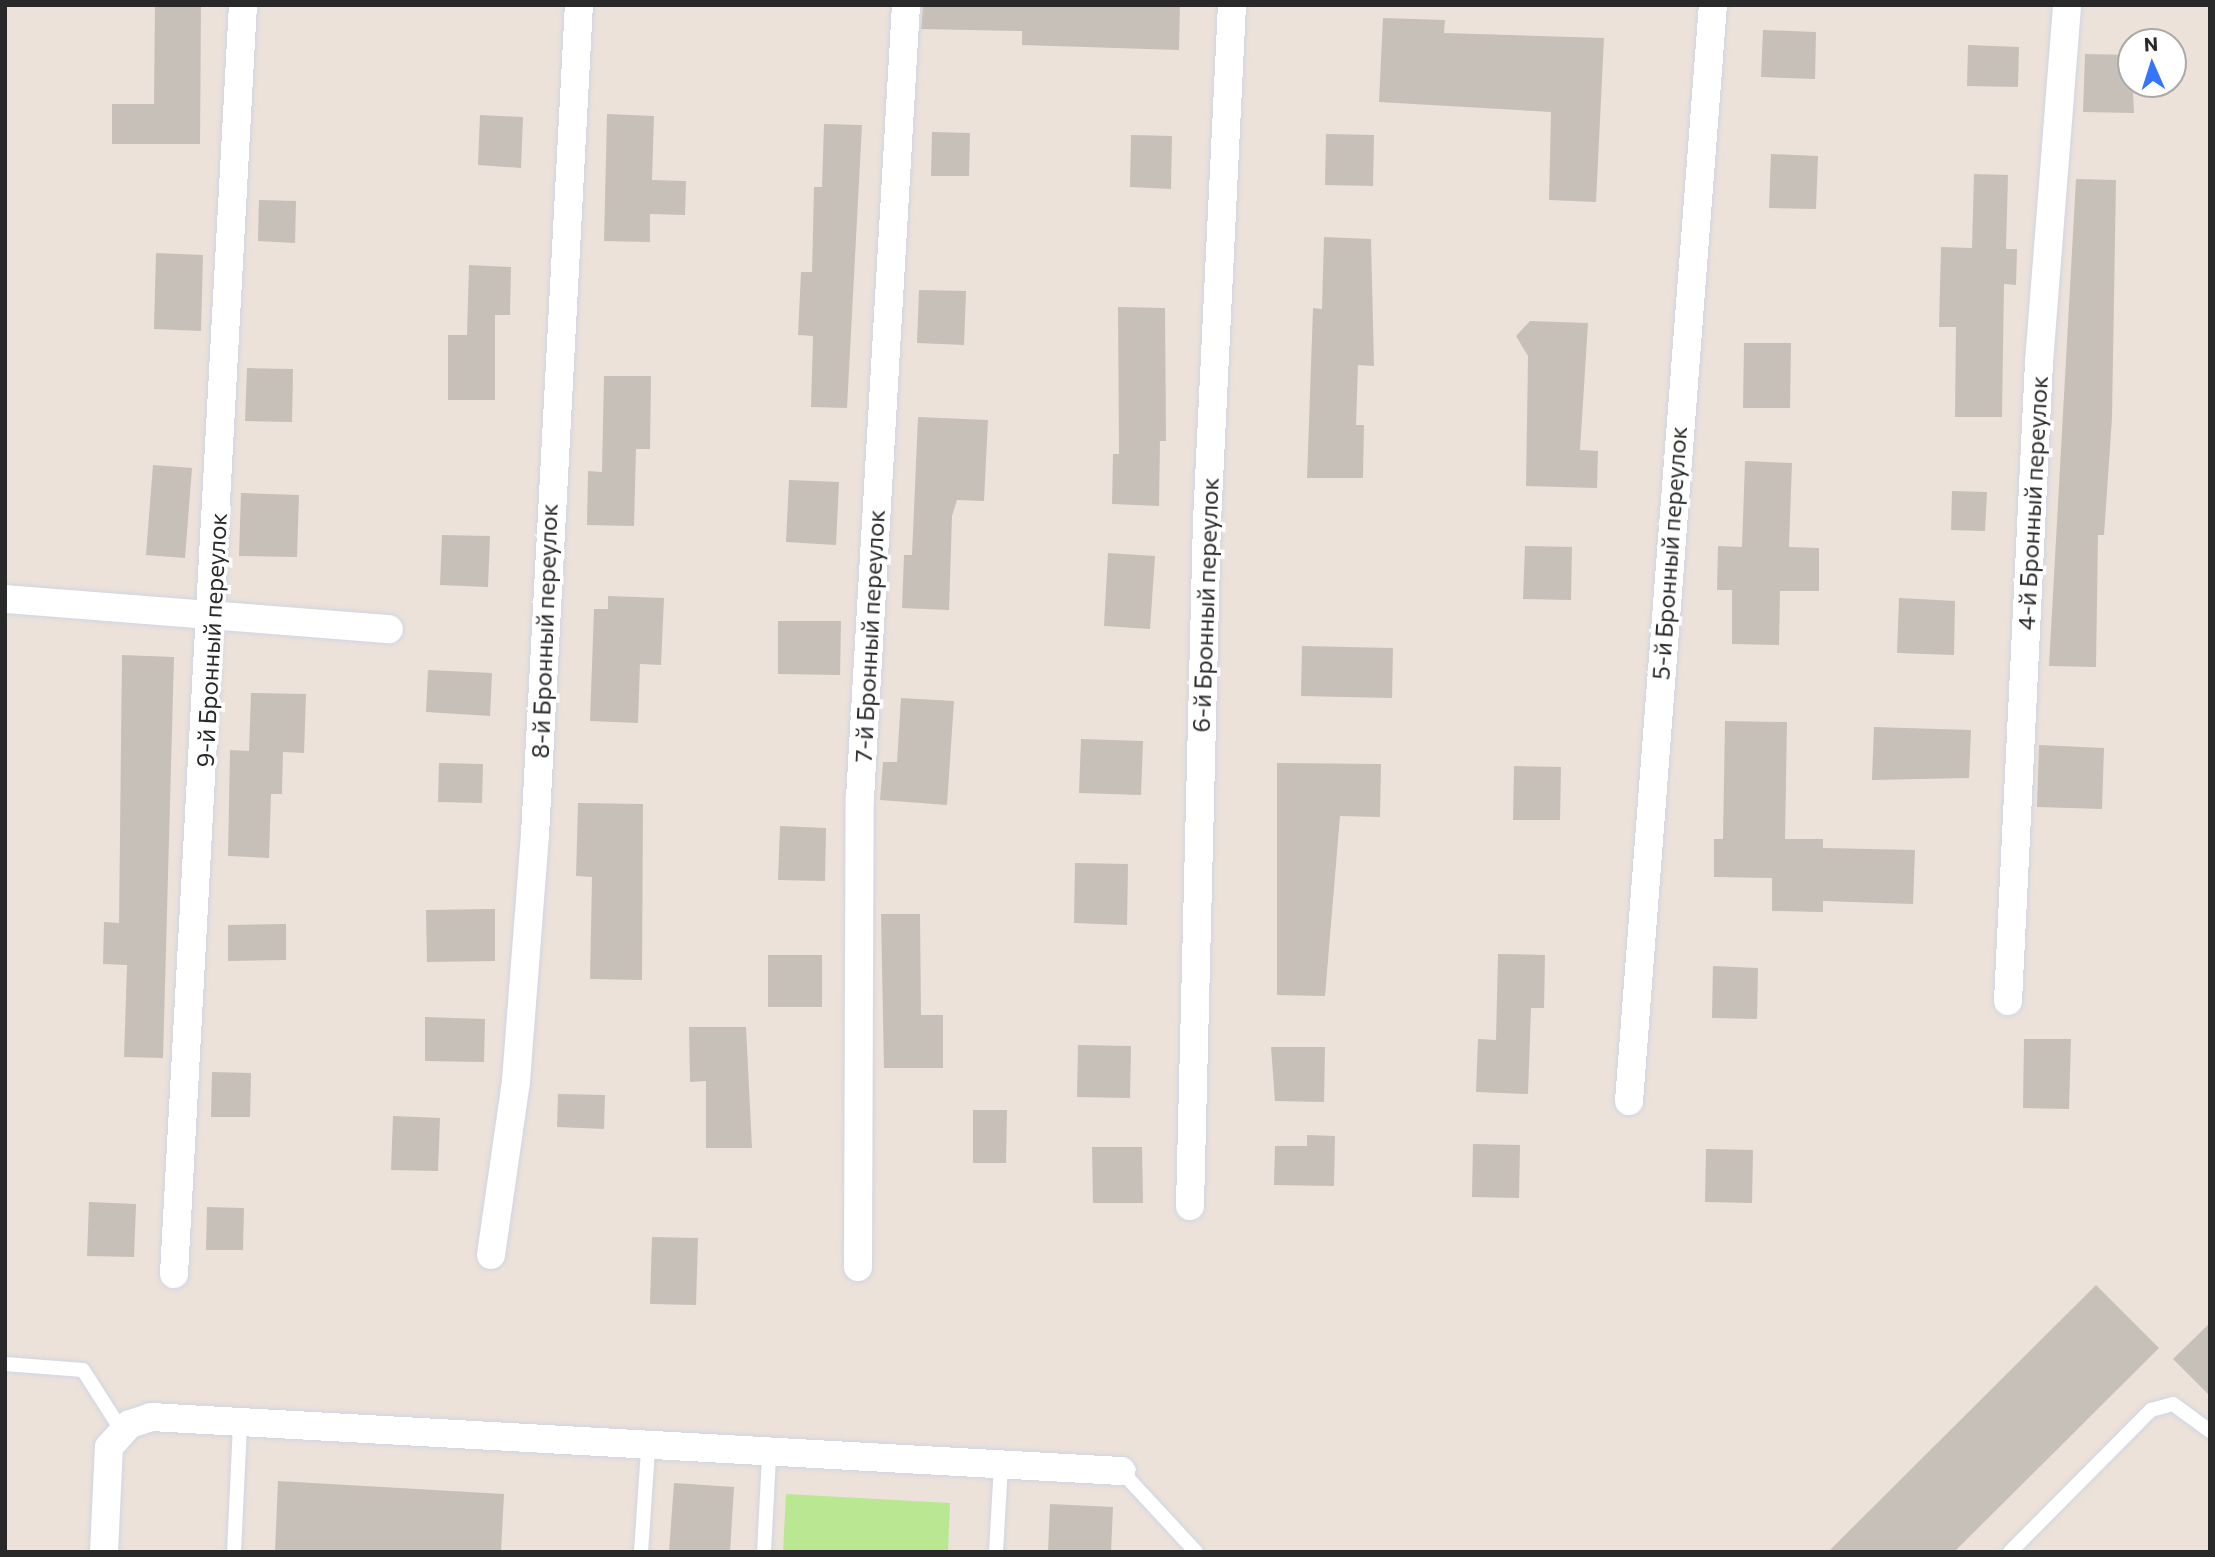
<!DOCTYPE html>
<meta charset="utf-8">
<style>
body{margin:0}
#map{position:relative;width:2215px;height:1557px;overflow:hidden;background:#ece2d9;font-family:Commissioner,sans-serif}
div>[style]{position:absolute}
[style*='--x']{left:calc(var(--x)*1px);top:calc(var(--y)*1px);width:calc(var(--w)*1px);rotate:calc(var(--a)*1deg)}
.green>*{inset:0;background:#bae792}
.building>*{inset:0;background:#c7c0b8}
.roads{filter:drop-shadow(0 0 2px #cfd5e3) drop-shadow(0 0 2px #cfd5e3)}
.lane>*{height:14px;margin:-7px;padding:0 7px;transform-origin:7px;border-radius:7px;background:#fff}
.street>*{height:28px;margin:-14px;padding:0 14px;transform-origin:14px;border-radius:14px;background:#fff}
span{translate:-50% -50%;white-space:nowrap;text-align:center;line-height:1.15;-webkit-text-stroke:7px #fff;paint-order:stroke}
.street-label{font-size:24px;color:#292929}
.frame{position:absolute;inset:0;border:7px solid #292929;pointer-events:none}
.north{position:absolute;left:2117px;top:28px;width:70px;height:70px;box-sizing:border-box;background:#fff;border:2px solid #a9a9a9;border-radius:50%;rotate:357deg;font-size:19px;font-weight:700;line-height:28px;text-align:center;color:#292929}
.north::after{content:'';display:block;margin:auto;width:24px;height:32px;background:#3475ff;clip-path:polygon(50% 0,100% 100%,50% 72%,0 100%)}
</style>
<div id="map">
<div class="green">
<div style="clip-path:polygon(786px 1494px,950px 1503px,948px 1552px,783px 1552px)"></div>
</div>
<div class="building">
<div style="clip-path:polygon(155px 5px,201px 5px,200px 144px,112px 144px,112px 104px,154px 104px)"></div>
<div style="clip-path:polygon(923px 5px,1180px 5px,1179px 50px,1022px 45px,1022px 31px,921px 29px)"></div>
<div style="clip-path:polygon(1383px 18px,1445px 20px,1444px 33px,1604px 38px,1596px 202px,1549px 200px,1551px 112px,1379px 102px)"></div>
<div style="clip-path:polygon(1763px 30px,1816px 32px,1815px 79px,1761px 77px)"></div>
<div style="clip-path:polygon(1968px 45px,2019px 47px,2018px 87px,1967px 86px)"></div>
<div style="clip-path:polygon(2085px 54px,2131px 55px,2134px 113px,2083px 112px)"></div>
<div style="clip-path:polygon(607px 114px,654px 116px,652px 180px,686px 181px,685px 215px,650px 214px,650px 242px,604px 241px)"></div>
<div style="clip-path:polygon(480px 115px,523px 117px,521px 168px,478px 165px)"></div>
<div style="clip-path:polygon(824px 124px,862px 125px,847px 408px,811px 407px,813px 336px,798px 335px,801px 272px,812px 272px,814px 187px,822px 187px)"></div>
<div style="clip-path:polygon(932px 132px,970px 133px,969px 176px,931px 176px)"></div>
<div style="clip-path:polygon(1326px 134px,1374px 135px,1373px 186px,1325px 185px)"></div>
<div style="clip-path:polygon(1131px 135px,1172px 136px,1171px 189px,1130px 187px)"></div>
<div style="clip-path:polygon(1771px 154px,1818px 156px,1816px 209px,1769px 208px)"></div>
<div style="clip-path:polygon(1974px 174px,2008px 175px,2006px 249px,2017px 249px,2016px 285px,2004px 284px,2002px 417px,1955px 417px,1956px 327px,1939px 327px,1941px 247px,1972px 248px)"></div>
<div style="clip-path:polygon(2076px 179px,2116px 180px,2112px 418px,2104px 535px,2098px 535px,2096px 667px,2049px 666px)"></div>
<div style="clip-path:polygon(259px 200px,296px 201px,295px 243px,258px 241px)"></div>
<div style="clip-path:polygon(1324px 237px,1371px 239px,1374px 366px,1358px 365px,1356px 425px,1364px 425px,1363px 478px,1307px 478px,1313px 308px,1322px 309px)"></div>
<div style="clip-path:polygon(156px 253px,203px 255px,201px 331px,154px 329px)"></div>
<div style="clip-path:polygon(469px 265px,511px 267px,510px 315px,495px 315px,495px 400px,448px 400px,448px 335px,467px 335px)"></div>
<div style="clip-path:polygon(919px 290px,966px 291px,964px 345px,917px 343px)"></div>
<div style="clip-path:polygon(1118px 307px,1165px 308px,1166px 441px,1160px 441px,1159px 506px,1112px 504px,1113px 454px,1119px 454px)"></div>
<div style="clip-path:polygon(1530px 321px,1588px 323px,1580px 450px,1598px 451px,1597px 488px,1526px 486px,1528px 356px,1516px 336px)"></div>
<div style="clip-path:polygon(1744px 343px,1791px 343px,1790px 408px,1743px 408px)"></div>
<div style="clip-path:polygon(247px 368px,293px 369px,292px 422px,245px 421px)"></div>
<div style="clip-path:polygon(604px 376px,651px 376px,650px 449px,636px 449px,634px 526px,587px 525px,588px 471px,602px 472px)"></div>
<div style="clip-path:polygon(918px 417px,988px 420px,984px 501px,957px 500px,952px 516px,949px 610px,902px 608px,904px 555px,912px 555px)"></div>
<div style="clip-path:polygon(1745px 461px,1792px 463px,1789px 547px,1819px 548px,1819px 591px,1780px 591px,1779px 645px,1732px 644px,1732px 590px,1717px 590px,1718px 546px,1742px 547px)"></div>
<div style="clip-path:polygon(153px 465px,192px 468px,185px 558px,146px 555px)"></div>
<div style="clip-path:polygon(789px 480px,839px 482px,836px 545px,786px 542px)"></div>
<div style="clip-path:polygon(1952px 491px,1987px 492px,1985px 531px,1951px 530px)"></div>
<div style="clip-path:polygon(241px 493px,299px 495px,297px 557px,239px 556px)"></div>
<div style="clip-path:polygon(442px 535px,490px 536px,488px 587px,440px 585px)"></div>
<div style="clip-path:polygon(1525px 546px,1572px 547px,1571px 600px,1523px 599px)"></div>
<div style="clip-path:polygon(1108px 553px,1155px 556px,1150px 629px,1104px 626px)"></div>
<div style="clip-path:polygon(608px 596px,664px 598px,661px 665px,640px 664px,638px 723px,590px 721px,594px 609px,608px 609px)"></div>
<div style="clip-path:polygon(1899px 598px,1955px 601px,1954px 655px,1897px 653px)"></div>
<div style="clip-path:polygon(778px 621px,841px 621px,840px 675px,778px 674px)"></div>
<div style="clip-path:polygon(1302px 646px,1393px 648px,1392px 698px,1301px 696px)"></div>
<div style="clip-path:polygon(122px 655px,174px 657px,163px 1058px,124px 1057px,127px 965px,103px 964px,104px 922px,119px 923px)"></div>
<div style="clip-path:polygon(428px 670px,492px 673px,490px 716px,426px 712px)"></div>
<div style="clip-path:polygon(251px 693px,306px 694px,304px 753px,283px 752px,282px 794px,271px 794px,269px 858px,228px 856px,230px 750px,249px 751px)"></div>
<div style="clip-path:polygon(901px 698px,954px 701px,947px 805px,880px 800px,883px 762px,897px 762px)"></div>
<div style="clip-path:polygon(1725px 721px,1787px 722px,1785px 839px,1823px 839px,1823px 848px,1915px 850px,1913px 904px,1823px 901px,1823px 912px,1772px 911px,1772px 878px,1714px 877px,1714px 839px,1723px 839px)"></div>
<div style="clip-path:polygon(1874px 727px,1971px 730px,1969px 778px,1872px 780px)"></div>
<div style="clip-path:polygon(1081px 739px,1143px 741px,1141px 795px,1079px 793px)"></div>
<div style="clip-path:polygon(2039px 745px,2104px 748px,2102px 809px,2037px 807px)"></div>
<div style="clip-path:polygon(439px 763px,483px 764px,482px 803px,438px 802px)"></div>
<div style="clip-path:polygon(1277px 763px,1381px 764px,1380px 817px,1340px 816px,1325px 996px,1277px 995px)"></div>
<div style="clip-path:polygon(1514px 766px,1561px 767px,1560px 820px,1513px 820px)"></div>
<div style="clip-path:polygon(578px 803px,643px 804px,642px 980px,590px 979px,592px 877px,576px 876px)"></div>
<div style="clip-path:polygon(780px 826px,826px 828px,825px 881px,778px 880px)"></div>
<div style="clip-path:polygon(1075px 863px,1128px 864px,1127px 925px,1074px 923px)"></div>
<div style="clip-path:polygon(495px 909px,495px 961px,427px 962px,426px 910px)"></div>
<div style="clip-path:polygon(881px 914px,920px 914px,921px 1015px,943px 1015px,943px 1068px,884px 1068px)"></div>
<div style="clip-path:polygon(286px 924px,286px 960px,228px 961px,228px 925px)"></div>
<div style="clip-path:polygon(1498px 954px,1545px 955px,1544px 1008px,1531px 1008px,1528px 1094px,1476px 1092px,1478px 1039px,1496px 1040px)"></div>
<div style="clip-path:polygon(768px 955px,822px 955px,822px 1007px,768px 1007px)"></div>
<div style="clip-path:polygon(1713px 966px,1758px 968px,1757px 1019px,1712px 1018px)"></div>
<div style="clip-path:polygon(425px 1017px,485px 1019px,484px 1062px,425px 1061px)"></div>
<div style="clip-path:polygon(689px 1027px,746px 1027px,752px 1148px,706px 1148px,706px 1081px,690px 1082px)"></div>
<div style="clip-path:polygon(2024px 1039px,2071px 1039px,2069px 1109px,2023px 1108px)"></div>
<div style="clip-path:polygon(1078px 1045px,1131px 1046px,1130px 1098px,1077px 1097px)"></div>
<div style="clip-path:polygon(1271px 1047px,1325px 1047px,1324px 1102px,1275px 1101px)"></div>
<div style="clip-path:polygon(212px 1072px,251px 1073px,250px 1117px,211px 1117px)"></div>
<div style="clip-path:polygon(558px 1094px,605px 1095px,604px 1129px,557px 1127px)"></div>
<div style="clip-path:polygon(973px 1110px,1007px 1110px,1006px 1163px,973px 1163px)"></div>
<div style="clip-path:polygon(393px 1116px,440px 1118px,438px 1171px,391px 1170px)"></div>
<div style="clip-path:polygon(1307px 1135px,1335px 1136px,1334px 1186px,1274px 1185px,1275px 1146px,1307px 1146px)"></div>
<div style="clip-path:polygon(1473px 1144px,1520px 1145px,1519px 1198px,1472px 1197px)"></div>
<div style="clip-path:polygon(1092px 1147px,1142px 1147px,1143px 1203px,1093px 1203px)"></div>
<div style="clip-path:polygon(1706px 1149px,1753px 1150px,1752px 1203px,1705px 1202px)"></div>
<div style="clip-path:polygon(89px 1202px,136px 1204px,134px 1257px,87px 1256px)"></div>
<div style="clip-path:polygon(207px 1207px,244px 1208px,243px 1250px,206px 1250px)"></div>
<div style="clip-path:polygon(652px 1237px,698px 1238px,696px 1305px,650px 1304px)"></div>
<div style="clip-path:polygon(2096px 1285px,2159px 1348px,1954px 1552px,1828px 1552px)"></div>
<div style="clip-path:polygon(2210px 1323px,2210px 1396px,2173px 1359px)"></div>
<div style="clip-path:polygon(278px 1481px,504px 1494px,501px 1552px,275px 1552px)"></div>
<div style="clip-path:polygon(674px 1483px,734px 1487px,730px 1552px,669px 1552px)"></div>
<div style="clip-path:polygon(1050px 1504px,1113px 1507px,1111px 1552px,1048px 1552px)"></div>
</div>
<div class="roads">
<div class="lane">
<div style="--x:5;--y:1364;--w:78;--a:4.4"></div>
<div style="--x:83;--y:1370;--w:72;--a:57.4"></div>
<div style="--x:1121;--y:1471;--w:110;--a:47.2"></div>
<div style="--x:234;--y:1552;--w:128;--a:-87.3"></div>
<div style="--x:641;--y:1552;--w:104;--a:-86.1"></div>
<div style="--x:764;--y:1552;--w:97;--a:-87"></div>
<div style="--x:996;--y:1552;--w:86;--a:-86.7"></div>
<div style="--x:2010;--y:1552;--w:200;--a:-45.2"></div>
<div style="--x:2151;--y:1410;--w:23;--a:-15"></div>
<div style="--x:2173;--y:1404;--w:46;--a:36.1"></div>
</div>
<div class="street">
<div style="--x:5;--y:599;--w:385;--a:4.5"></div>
<div style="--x:2008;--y:1001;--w:640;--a:-87.22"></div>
<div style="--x:2039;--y:362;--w:358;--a:-85.5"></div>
<div style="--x:1629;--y:1101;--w:1099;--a:-85.62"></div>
<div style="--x:1190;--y:1206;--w:685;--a:-88.58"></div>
<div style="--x:1207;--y:521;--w:517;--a:-87.23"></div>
<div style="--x:491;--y:1255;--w:176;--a:-81.8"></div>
<div style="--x:516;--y:1081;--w:247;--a:-85.6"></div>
<div style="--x:535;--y:835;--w:831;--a:-86.97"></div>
<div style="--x:858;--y:1267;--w:469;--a:-89.8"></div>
<div style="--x:860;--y:798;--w:794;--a:-86.68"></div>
<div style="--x:174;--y:1274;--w:1271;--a:-86.89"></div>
<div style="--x:104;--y:1552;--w:105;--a:-87.3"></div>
<div style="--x:109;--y:1447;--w:31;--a:-48"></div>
<div style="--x:130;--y:1424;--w:22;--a:-18"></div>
<div style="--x:151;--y:1417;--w:972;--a:3.19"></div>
</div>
</div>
<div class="street-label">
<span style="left:2032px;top:503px;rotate:-87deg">4-й Бронный переулок</span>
<span style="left:1669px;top:553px;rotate:-86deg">5-й Бронный переулок</span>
<span style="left:1205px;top:605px;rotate:-88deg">6-й Бронный переулок</span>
<span style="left:544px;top:631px;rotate:-88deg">8-й Бронный переулок</span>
<span style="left:869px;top:636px;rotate:-87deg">7-й Бронный переулок</span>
<span style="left:211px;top:640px;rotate:-87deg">9-й Бронный переулок</span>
</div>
<div class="frame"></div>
<div class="north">N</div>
</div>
